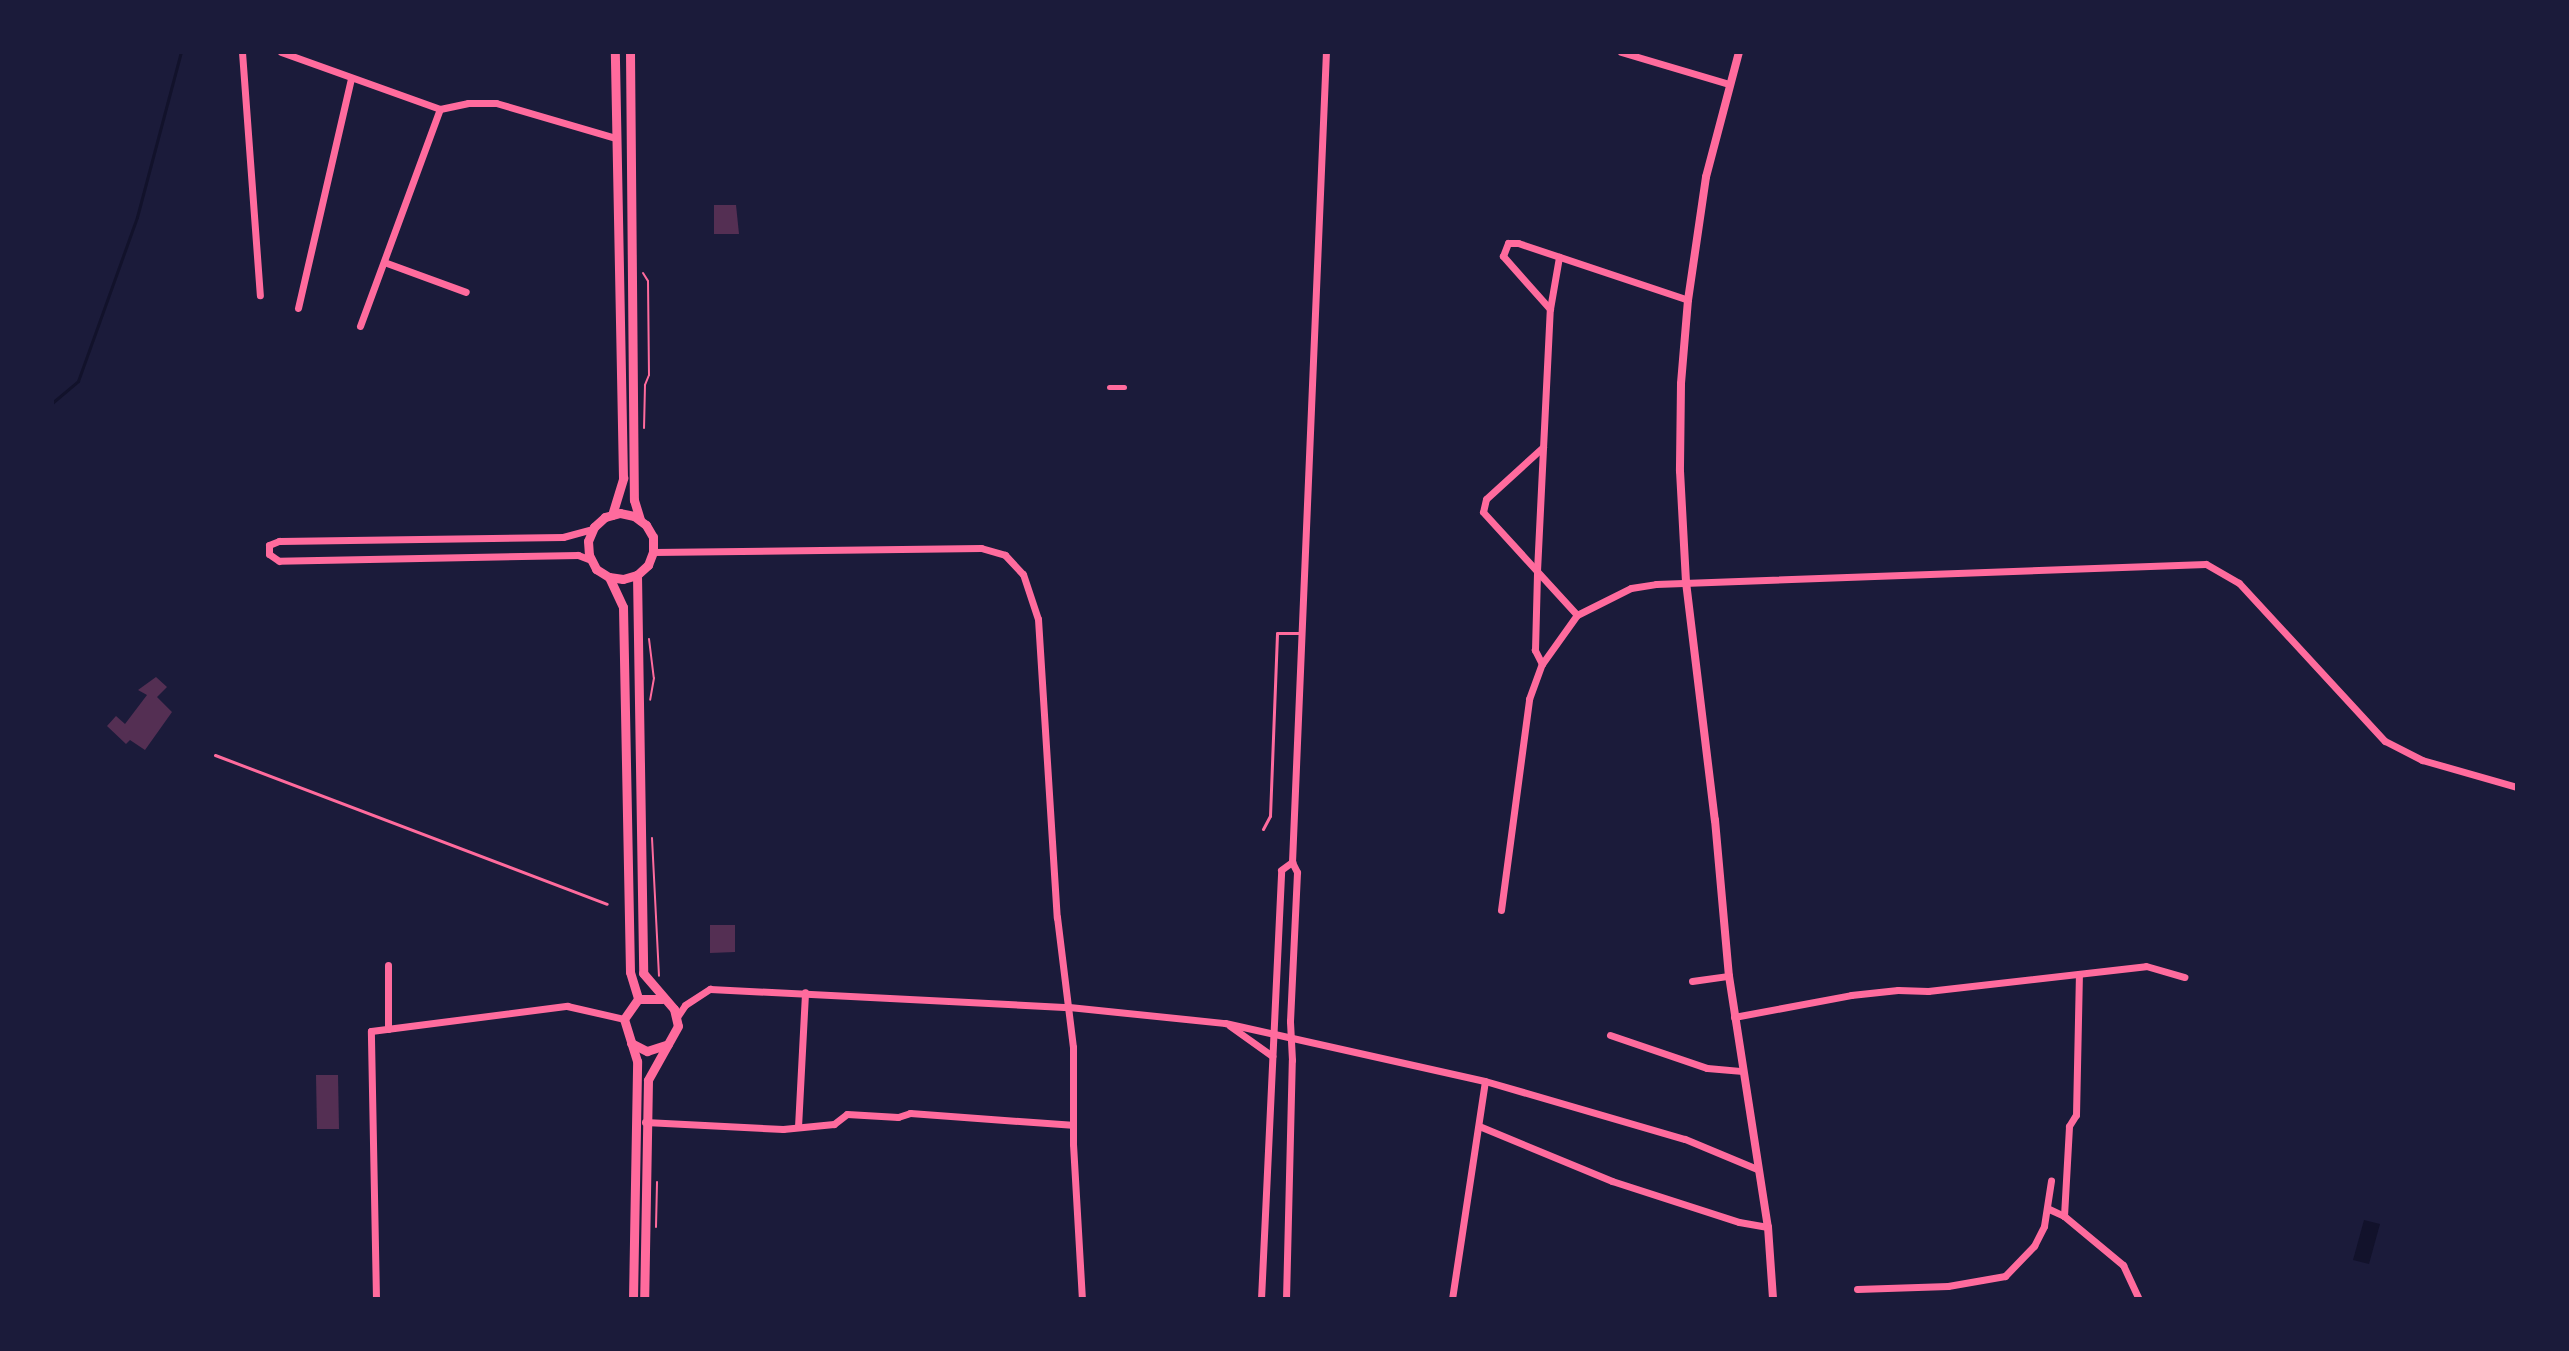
<!DOCTYPE html>
<style>
body{margin:0}
#map{position:relative;width:2569px;height:1351px;overflow:hidden;background:#1b1b3a;font-family:"Open Sans",sans-serif}
div>[style]{position:absolute}
[style*='--x']{left:calc(var(--x)*1px);top:calc(var(--y)*1px);width:calc(var(--w)*1px);rotate:calc(var(--a)*1deg)}
.water>*{inset:0;background:#12122b}
.stream>*{height:3px;margin:-1.5px;padding:0 1.5px;transform-origin:1.5px;border-radius:1.5px;background:#12122b}
.building>*{inset:0;background:#542f53}
.path>*{height:2px;margin:-1px;padding:0 1px;transform-origin:1px;border-radius:1px;background:#ff6b9d}
.service>*{height:3px;margin:-1.5px;padding:0 1.5px;transform-origin:1.5px;border-radius:1.5px;background:#ff6b9d}
.pedestrian>*{height:5px;margin:-2.5px;padding:0 2.5px;transform-origin:2.5px;border-radius:2.5px;background:#ff6b9d}
.minor>*{height:7px;margin:-3.5px;padding:0 3.5px;transform-origin:3.5px;border-radius:3.5px;background:#ff6b9d}
.tertiary>*{height:8px;margin:-4px;padding:0 4px;transform-origin:4px;border-radius:4px;background:#ff6b9d}
.secondary>*{height:9px;margin:-4.5px;padding:0 4.5px;transform-origin:4.5px;border-radius:4.5px;background:#ff6b9d}
span{translate:-50% -50%;white-space:nowrap;text-align:center;line-height:1.15;-webkit-text-stroke:8px #1b1b3a;paint-order:stroke}
.frame{position:absolute;inset:0;border:54px solid #1b1b3a;pointer-events:none}
</style>
<div id="map">
<div class="water">
<div style="clip-path:polygon(2364px 1220px,2380px 1224px,2369px 1264px,2353px 1260px)"></div>
</div>
<div class="stream">
<div style="--x:52;--y:403;--w:34;--a:-40"></div>
<div style="--x:78;--y:381;--w:174;--a:-70.2"></div>
<div style="--x:137;--y:217;--w:171;--a:-75.1"></div>
</div>
<div class="building">
<div style="clip-path:polygon(714px 205px,736px 205px,739px 234px,714px 234px)"></div>
<div style="clip-path:polygon(156px 677px,167px 687px,157px 697px,172px 712px,145px 750px,130px 740px,126px 744px,107px 726px,116px 716px,125px 724px,147px 695px,138px 690px)"></div>
<div style="clip-path:polygon(710px 925px,735px 925px,735px 952px,710px 953px)"></div>
<div style="clip-path:polygon(316px 1075px,338px 1075px,339px 1129px,317px 1129px)"></div>
</div>
<div class="path">
<div style="--x:643;--y:273;--w:9;--a:58"></div>
<div style="--x:648;--y:281;--w:94;--a:89.4"></div>
<div style="--x:649;--y:375;--w:11;--a:112"></div>
<div style="--x:645;--y:385;--w:43;--a:91.3"></div>
<div style="--x:649;--y:639;--w:39;--a:83"></div>
<div style="--x:654;--y:678;--w:22;--a:100"></div>
<div style="--x:652;--y:838;--w:138;--a:87.1"></div>
<div style="--x:656;--y:1227;--w:45;--a:-88.7"></div>
</div>
<div class="service">
<div style="--x:215;--y:755;--w:419;--a:20.8"></div>
<div style="--x:1263;--y:829;--w:15;--a:-62"></div>
<div style="--x:1270;--y:816;--w:183;--a:-87.8"></div>
<div style="--x:1277;--y:633;--w:22;--a:0"></div>
</div>
<div class="pedestrian">
<div style="--x:1109;--y:387;--w:15;--a:0"></div>
</div>
<div class="minor">
<div style="--x:242;--y:52;--w:244;--a:85.8"></div>
<div style="--x:281;--y:52;--w:169;--a:19.7"></div>
<div style="--x:440;--y:109;--w:29;--a:-12"></div>
<div style="--x:468;--y:103;--w:28;--a:0"></div>
<div style="--x:496;--y:103;--w:125;--a:16.3"></div>
<div style="--x:1621;--y:52;--w:113;--a:16.5"></div>
<div style="--x:384;--y:262;--w:87;--a:20.1"></div>
<div style="--x:298;--y:308;--w:235;--a:-77"></div>
<div style="--x:1550;--y:309;--w:71;--a:-131.6"></div>
<div style="--x:1503;--y:256;--w:14;--a:-69"></div>
<div style="--x:1508;--y:243;--w:10;--a:0"></div>
<div style="--x:1518;--y:243;--w:179;--a:18.5"></div>
<div style="--x:360;--y:326;--w:231;--a:-69.8"></div>
<div style="--x:1543;--y:447;--w:77;--a:137.6"></div>
<div style="--x:1486;--y:499;--w:13;--a:103"></div>
<div style="--x:1483;--y:512;--w:139;--a:47.6"></div>
<div style="--x:653;--y:552;--w:328;--a:-0.7"></div>
<div style="--x:981;--y:548;--w:25;--a:16"></div>
<div style="--x:1005;--y:555;--w:26;--a:47"></div>
<div style="--x:1023;--y:574;--w:47;--a:71.6"></div>
<div style="--x:1038;--y:619;--w:299;--a:86.4"></div>
<div style="--x:1057;--y:917;--w:131;--a:83"></div>
<div style="--x:1073;--y:1047;--w:97;--a:90"></div>
<div style="--x:1073;--y:1144;--w:155;--a:86.7"></div>
<div style="--x:591;--y:560;--w:14;--a:-159"></div>
<div style="--x:578;--y:555;--w:299;--a:178.9"></div>
<div style="--x:279;--y:561;--w:12;--a:-145"></div>
<div style="--x:269;--y:554;--w:9;--a:-90"></div>
<div style="--x:269;--y:545;--w:11;--a:-22"></div>
<div style="--x:279;--y:541;--w:284;--a:-0.8"></div>
<div style="--x:563;--y:537;--w:31;--a:-15"></div>
<div style="--x:1542;--y:664;--w:16;--a:-117"></div>
<div style="--x:1535;--y:650;--w:79;--a:-88.5"></div>
<div style="--x:1537;--y:571;--w:262;--a:-87.2"></div>
<div style="--x:1550;--y:309;--w:53;--a:-80.2"></div>
<div style="--x:1501;--y:910;--w:213;--a:-82.4"></div>
<div style="--x:1529;--y:699;--w:37;--a:-70"></div>
<div style="--x:1542;--y:664;--w:60;--a:-54.5"></div>
<div style="--x:1577;--y:615;--w:60;--a:-26.6"></div>
<div style="--x:1631;--y:588;--w:25;--a:-9"></div>
<div style="--x:1656;--y:584;--w:550;--a:-2.08"></div>
<div style="--x:2206;--y:564;--w:38;--a:30"></div>
<div style="--x:2239;--y:583;--w:215;--a:47.3"></div>
<div style="--x:2385;--y:741;--w:42;--a:27.2"></div>
<div style="--x:2422;--y:760;--w:99;--a:15.9"></div>
<div style="--x:1692;--y:981;--w:37;--a:-8"></div>
<div style="--x:677;--y:1017;--w:14;--a:-56"></div>
<div style="--x:685;--y:1005;--w:30;--a:-33"></div>
<div style="--x:710;--y:989;--w:359;--a:2.9"></div>
<div style="--x:1069;--y:1007;--w:157;--a:5.9"></div>
<div style="--x:1225;--y:1023;--w:266;--a:12.6"></div>
<div style="--x:1485;--y:1081;--w:208;--a:16.2"></div>
<div style="--x:1685;--y:1139;--w:78;--a:22.6"></div>
<div style="--x:1734;--y:1017;--w:119;--a:-10.6"></div>
<div style="--x:1851;--y:995;--w:47;--a:-6.1"></div>
<div style="--x:1898;--y:990;--w:30;--a:2"></div>
<div style="--x:1928;--y:991;--w:219;--a:-6.5"></div>
<div style="--x:2146;--y:966;--w:40;--a:16"></div>
<div style="--x:1230;--y:1026;--w:52;--a:35.5"></div>
<div style="--x:388;--y:1029;--w:64;--a:-90"></div>
<div style="--x:1610;--y:1035;--w:102;--a:18.8"></div>
<div style="--x:1707;--y:1068;--w:36;--a:5"></div>
<div style="--x:645;--y:1122;--w:138;--a:2.9"></div>
<div style="--x:783;--y:1129;--w:51;--a:-5.6"></div>
<div style="--x:834;--y:1124;--w:16;--a:-38"></div>
<div style="--x:847;--y:1114;--w:51;--a:3.4"></div>
<div style="--x:898;--y:1117;--w:13;--a:-18"></div>
<div style="--x:910;--y:1113;--w:162;--a:4.2"></div>
<div style="--x:1479;--y:1126;--w:144;--a:22.5"></div>
<div style="--x:1612;--y:1181;--w:133;--a:17.9"></div>
<div style="--x:1739;--y:1222;--w:29;--a:10"></div>
<div style="--x:798;--y:1127;--w:135;--a:-87"></div>
<div style="--x:2049;--y:1209;--w:17;--a:25"></div>
<div style="--x:2064;--y:1216;--w:77;--a:39.7"></div>
<div style="--x:2123;--y:1265;--w:38;--a:65"></div>
<div style="--x:2064;--y:1216;--w:90;--a:-86.8"></div>
<div style="--x:2069;--y:1126;--w:13;--a:-58"></div>
<div style="--x:2076;--y:1115;--w:141;--a:-88.8"></div>
<div style="--x:1857;--y:1289;--w:91;--a:-1.9"></div>
<div style="--x:1948;--y:1286;--w:58;--a:-10"></div>
<div style="--x:2005;--y:1276;--w:42;--a:-46"></div>
<div style="--x:2034;--y:1246;--w:22;--a:-63"></div>
<div style="--x:2044;--y:1226;--w:46;--a:-81.2"></div>
<div style="--x:376;--y:1299;--w:268;--a:-91.1"></div>
<div style="--x:371;--y:1031;--w:198;--a:-7.3"></div>
<div style="--x:567;--y:1006;--w:58;--a:12.8"></div>
<div style="--x:1261;--y:1299;--w:429;--a:-87.3"></div>
<div style="--x:1281;--y:870;--w:14;--a:-36"></div>
<div style="--x:1286;--y:1299;--w:239;--a:-88.6"></div>
<div style="--x:1292;--y:1060;--w:39;--a:-93"></div>
<div style="--x:1290;--y:1021;--w:149;--a:-87.3"></div>
<div style="--x:1297;--y:872;--w:11;--a:-117"></div>
<div style="--x:1292;--y:862;--w:811;--a:-87.6"></div>
<div style="--x:1452;--y:1299;--w:220;--a:-81.4"></div>
</div>
<div class="tertiary">
<div style="--x:1739;--y:52;--w:129;--a:104.8"></div>
<div style="--x:1706;--y:177;--w:124;--a:98.3"></div>
<div style="--x:1688;--y:300;--w:84;--a:94.8"></div>
<div style="--x:1681;--y:384;--w:87;--a:90.7"></div>
<div style="--x:1680;--y:471;--w:111;--a:86.9"></div>
<div style="--x:1686;--y:582;--w:240;--a:83.1"></div>
<div style="--x:1715;--y:820;--w:157;--a:84.9"></div>
<div style="--x:1729;--y:976;--w:254;--a:81.2"></div>
<div style="--x:1768;--y:1227;--w:72;--a:86"></div>
</div>
<div class="secondary">
<div style="--x:630;--y:52;--w:448;--a:89.5"></div>
<div style="--x:634;--y:500;--w:21;--a:73"></div>
<div style="--x:612;--y:515;--w:39;--a:-73"></div>
<div style="--x:623;--y:478;--w:426;--a:-91.1"></div>
<div style="--x:637;--y:575;--w:398;--a:89.1"></div>
<div style="--x:643;--y:973;--w:48;--a:49.3"></div>
<div style="--x:674;--y:1009;--w:17;--a:77"></div>
<div style="--x:678;--y:1026;--w:62;--a:119.1"></div>
<div style="--x:648;--y:1080;--w:219;--a:91"></div>
<div style="--x:609;--y:577;--w:14;--a:8"></div>
<div style="--x:623;--y:579;--w:15;--a:-16"></div>
<div style="--x:637;--y:575;--w:15;--a:-42"></div>
<div style="--x:648;--y:565;--w:14;--a:-69"></div>
<div style="--x:653;--y:552;--w:15;--a:-90"></div>
<div style="--x:653;--y:537;--w:14;--a:-120"></div>
<div style="--x:646;--y:525;--w:15;--a:-143"></div>
<div style="--x:634;--y:516;--w:14;--a:-168"></div>
<div style="--x:620;--y:513;--w:16;--a:165"></div>
<div style="--x:605;--y:517;--w:15;--a:138"></div>
<div style="--x:594;--y:527;--w:15;--a:113"></div>
<div style="--x:588;--y:541;--w:14;--a:86"></div>
<div style="--x:589;--y:555;--w:16;--a:63"></div>
<div style="--x:596;--y:569;--w:15;--a:32"></div>
<div style="--x:609;--y:577;--w:33;--a:65"></div>
<div style="--x:623;--y:607;--w:365;--a:88.9"></div>
<div style="--x:630;--y:972;--w:28;--a:73"></div>
<div style="--x:631;--y:1043;--w:18;--a:27"></div>
<div style="--x:647;--y:1051;--w:22;--a:-18"></div>
<div style="--x:633;--y:1299;--w:238;--a:-89"></div>
<div style="--x:637;--y:1061;--w:44;--a:-107.2"></div>
<div style="--x:624;--y:1019;--w:24;--a:-55"></div>
<div style="--x:638;--y:999;--w:24;--a:0"></div>
</div>
<div class="frame"></div>
</div>
